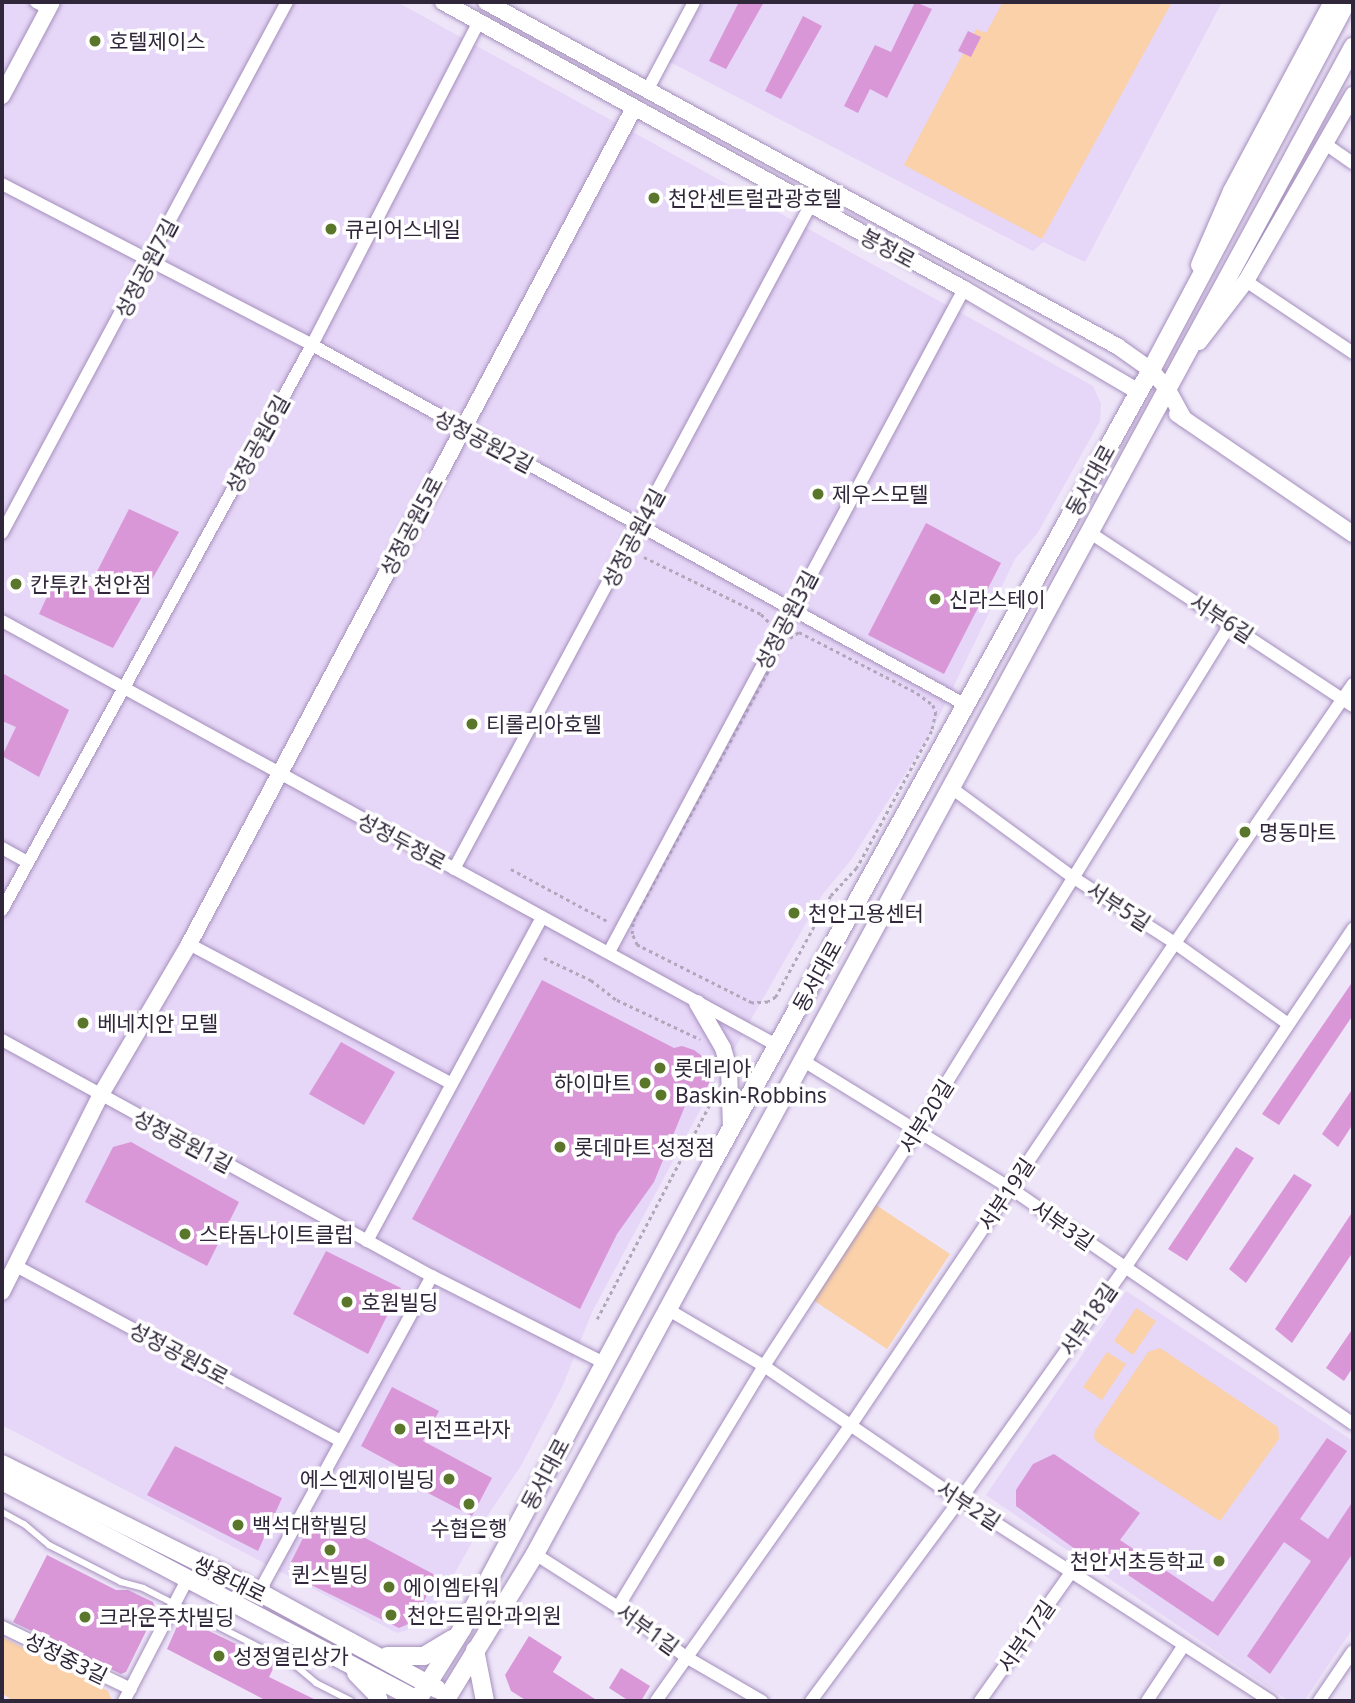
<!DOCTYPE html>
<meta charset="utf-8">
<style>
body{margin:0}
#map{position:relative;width:1355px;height:1703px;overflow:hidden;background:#eee5f9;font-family:"Noto Sans","Noto Sans KR",sans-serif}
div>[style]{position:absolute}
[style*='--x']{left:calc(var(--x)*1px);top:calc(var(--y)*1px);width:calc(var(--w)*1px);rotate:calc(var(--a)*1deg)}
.built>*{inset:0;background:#e6d6f7}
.green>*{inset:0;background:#fad1a9}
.building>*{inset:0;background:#d997d8}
.path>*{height:2.5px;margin-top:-1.25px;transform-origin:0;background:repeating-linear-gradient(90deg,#b0a7bb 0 3.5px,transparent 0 7px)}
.roads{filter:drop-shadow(0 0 2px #a58fbd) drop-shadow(0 0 2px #a58fbd)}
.service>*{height:6px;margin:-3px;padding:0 3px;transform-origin:3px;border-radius:3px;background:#fff}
.minor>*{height:12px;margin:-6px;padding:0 6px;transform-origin:6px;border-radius:6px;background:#fff}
.tertiary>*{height:16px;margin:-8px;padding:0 8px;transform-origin:8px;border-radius:8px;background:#fff}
.secondary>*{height:18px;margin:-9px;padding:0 9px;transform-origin:9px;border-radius:9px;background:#fff}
.dots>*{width:19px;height:19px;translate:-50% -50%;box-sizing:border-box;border:4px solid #fff;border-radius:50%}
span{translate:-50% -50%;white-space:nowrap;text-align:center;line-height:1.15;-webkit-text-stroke:7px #fff;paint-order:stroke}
.poi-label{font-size:21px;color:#30273a}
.left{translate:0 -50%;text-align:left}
.right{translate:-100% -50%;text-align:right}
.street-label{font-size:21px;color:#30273a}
.frame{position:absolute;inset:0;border:4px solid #30273a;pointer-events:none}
</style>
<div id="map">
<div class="built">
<div style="clip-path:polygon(2px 2px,397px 2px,1093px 386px,1101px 404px,1100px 421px,1037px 534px,1015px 559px,932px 731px,851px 860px,822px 895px,712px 1088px,592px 1312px,563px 1385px,522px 1464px,484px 1521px,426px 1624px,397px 1633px,2px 1425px)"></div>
<div style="clip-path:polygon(702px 2px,1222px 2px,1085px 262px,1043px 242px,1033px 251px,670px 62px)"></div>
<div style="clip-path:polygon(1126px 1291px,1353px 1441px,1353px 1628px,1304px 1701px,1289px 1701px,986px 1495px)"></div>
</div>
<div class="green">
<div style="clip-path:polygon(1003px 2px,1172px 2px,1042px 239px,904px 165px,976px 29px,986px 33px)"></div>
<div style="clip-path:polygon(876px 1205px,950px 1254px,887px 1349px,813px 1300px)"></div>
<div style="clip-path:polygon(1136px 1308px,1156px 1321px,1133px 1355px,1114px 1341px)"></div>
<div style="clip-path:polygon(1160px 1348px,1278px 1427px,1279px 1439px,1220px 1521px,1097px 1442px,1094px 1437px,1095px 1431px,1148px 1352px)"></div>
<div style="clip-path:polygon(1107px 1352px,1126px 1364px,1102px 1400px,1083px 1387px)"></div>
<div style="clip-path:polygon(2px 1637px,108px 1691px,112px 1701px,13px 1701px,2px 1693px)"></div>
</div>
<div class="building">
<div style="clip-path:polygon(739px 2px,764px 2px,726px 69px,709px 61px)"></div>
<div style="clip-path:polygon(915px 2px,932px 9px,887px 98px,870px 89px,858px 113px,844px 106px,875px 45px,891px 52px)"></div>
<div style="clip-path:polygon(803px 16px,822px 26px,781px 99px,765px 91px)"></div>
<div style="clip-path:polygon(968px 31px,981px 37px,971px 57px,958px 51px)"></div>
<div style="clip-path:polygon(129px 509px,179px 532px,113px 648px,39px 614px,57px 575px,88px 589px)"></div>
<div style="clip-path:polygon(926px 523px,1001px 563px,944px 674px,868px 635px)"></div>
<div style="clip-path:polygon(2px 673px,69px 710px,39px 777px,2px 756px,16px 727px,2px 721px)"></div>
<div style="clip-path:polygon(542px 980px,674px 1048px,682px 1046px,694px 1050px,706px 1059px,711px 1070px,709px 1084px,701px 1096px,685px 1106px,654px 1182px,617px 1234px,580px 1309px,412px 1219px)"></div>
<div style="clip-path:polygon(1353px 981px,1353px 1015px,1279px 1125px,1262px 1114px)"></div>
<div style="clip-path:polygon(341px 1042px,395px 1072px,364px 1125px,309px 1094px)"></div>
<div style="clip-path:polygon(1353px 1088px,1353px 1124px,1338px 1147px,1322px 1134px)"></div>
<div style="clip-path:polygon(131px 1142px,239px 1202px,207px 1266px,85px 1202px,113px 1147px)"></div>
<div style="clip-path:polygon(1236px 1147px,1254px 1158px,1187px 1261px,1168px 1249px)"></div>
<div style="clip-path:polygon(1294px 1174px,1312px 1185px,1246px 1283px,1229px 1269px)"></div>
<div style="clip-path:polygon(1353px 1211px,1353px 1252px,1292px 1343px,1275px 1329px)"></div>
<div style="clip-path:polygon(326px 1251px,401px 1288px,368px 1354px,293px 1314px)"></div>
<div style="clip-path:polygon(1353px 1328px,1353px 1367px,1344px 1381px,1326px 1368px)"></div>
<div style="clip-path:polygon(392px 1387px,439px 1411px,423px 1441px,492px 1478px,472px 1516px,405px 1481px,409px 1472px,361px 1446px)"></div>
<div style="clip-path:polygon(1327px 1438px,1347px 1451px,1300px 1519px,1328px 1539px,1353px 1501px,1353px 1553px,1270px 1674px,1247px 1656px,1311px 1561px,1284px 1542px,1218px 1636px,1106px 1560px,1101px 1568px,1016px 1506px,1016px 1490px,1033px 1464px,1054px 1454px,1140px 1513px,1120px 1540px,1213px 1602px)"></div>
<div style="clip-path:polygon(175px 1446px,282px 1498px,258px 1551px,147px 1495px)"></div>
<div style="clip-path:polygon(316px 1512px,437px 1576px,413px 1622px,399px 1628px,297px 1578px,291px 1562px)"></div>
<div style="clip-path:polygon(47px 1555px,116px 1590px,128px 1590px,153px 1602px,156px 1611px,126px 1672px,121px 1674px,13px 1622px)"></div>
<div style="clip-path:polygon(188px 1621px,276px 1663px,269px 1677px,318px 1701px,267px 1701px,167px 1649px,178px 1624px)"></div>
<div style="clip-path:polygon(529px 1636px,562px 1657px,553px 1672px,598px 1701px,527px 1701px,511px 1691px,505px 1675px)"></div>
<div style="clip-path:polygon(621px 1668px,650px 1686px,641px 1701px,629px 1701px,609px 1688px)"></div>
</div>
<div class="path">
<div style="--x:644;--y:557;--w:130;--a:26"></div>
<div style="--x:761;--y:614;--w:11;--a:45"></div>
<div style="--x:799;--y:632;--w:133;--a:27.3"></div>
<div style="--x:917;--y:693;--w:20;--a:37"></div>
<div style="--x:933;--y:705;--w:8;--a:67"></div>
<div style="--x:936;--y:712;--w:19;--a:102"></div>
<div style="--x:932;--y:731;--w:156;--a:118.7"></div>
<div style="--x:857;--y:868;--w:38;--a:133"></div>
<div style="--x:831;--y:896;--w:115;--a:118.6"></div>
<div style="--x:776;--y:997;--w:9;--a:148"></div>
<div style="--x:768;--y:1002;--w:16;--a:176"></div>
<div style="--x:752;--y:1003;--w:129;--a:-153.2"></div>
<div style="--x:637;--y:945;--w:12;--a:-114"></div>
<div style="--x:632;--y:934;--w:13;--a:-86"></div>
<div style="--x:633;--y:921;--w:317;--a:-61.6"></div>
<div style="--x:784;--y:642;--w:18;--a:-34"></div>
<div style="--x:511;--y:869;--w:111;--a:28.4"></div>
<div style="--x:544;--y:958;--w:52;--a:25.1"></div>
<div style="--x:591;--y:980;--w:33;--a:38"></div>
<div style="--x:617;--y:1000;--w:92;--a:25.2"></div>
<div style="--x:597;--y:1319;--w:252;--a:-62.3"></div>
</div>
<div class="roads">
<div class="service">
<div style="--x:2;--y:1512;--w:25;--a:29"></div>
<div style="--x:24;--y:1524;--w:33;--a:40"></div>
<div style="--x:49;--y:1545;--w:81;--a:27.2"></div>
<div style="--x:121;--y:1582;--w:23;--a:15"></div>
<div style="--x:143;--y:1588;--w:172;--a:27"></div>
<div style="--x:296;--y:1666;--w:26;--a:40"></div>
<div style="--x:316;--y:1683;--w:39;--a:27"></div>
</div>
<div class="minor">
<div style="--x:36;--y:2;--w:15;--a:28"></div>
<div style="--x:648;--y:89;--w:98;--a:-62.1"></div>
<div style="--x:1324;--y:143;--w:35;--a:35"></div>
<div style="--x:2;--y:184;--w:349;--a:27.4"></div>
<div style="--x:312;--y:345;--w:744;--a:28.84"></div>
<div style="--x:1246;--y:281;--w:129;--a:33.9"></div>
<div style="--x:1089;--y:532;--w:316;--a:33.4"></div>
<div style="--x:2;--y:533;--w:603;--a:-61.78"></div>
<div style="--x:2;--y:621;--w:885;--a:28.71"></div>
<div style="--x:950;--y:787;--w:154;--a:36.3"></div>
<div style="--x:1074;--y:878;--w:120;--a:32.8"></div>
<div style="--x:1175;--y:943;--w:139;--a:35.6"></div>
<div style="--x:2;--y:848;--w:29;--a:29"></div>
<div style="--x:454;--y:869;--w:753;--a:-61.77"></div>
<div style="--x:2;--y:910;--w:644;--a:-61.25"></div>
<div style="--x:312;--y:345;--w:364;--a:-62.7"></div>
<div style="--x:189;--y:944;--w:296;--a:28"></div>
<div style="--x:609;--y:952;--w:752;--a:-61.83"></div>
<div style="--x:2;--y:1040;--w:491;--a:28.8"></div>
<div style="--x:432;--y:1276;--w:193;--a:26.8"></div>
<div style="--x:802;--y:1060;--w:244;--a:31.6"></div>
<div style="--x:1010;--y:1188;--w:416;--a:34.5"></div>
<div style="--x:367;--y:1241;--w:368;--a:-61.6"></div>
<div style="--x:16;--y:1266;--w:369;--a:28.3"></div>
<div style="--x:667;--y:1309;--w:113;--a:30.4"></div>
<div style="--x:764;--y:1366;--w:237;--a:34.4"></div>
<div style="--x:960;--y:1500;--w:370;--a:32.9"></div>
<div style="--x:535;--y:1554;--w:98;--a:32.6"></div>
<div style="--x:618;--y:1607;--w:84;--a:36.3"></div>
<div style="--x:686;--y:1657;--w:88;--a:30.1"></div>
<div style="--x:259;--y:1592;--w:360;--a:-61.3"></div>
<div style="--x:618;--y:1607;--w:282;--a:-58.8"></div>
<div style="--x:764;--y:1366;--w:279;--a:-57"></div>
<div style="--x:916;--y:1132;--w:599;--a:-58.25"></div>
<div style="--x:2;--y:1627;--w:143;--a:25.7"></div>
<div style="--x:124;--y:1701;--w:136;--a:-62.5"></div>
<div style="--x:656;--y:1701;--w:338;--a:-54.8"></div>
<div style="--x:851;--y:1425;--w:581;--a:-56.09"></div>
<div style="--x:1175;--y:943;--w:314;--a:-55.5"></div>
<div style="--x:811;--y:1701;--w:250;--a:-53.5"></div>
<div style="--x:960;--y:1500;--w:285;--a:-54.6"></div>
<div style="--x:1125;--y:1268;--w:409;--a:-56.1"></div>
<div style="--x:980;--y:1701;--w:159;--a:-54.7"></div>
<div style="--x:1147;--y:1701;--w:67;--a:-56.5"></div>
<div style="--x:1319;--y:1701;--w:60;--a:-55.8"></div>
</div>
<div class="tertiary">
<div style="--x:443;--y:2;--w:595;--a:28.85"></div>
<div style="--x:964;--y:289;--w:203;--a:30.5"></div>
<div style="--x:486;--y:2;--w:719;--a:28.6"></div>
<div style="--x:1117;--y:346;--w:42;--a:35.2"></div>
<div style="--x:1151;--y:370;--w:26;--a:50"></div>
<div style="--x:1168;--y:390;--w:33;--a:61"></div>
<div style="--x:2;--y:96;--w:106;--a:-62"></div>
<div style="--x:1199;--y:265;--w:81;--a:-66.6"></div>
<div style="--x:1231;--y:191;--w:214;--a:-61.9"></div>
<div style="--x:1199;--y:342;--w:77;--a:-52.4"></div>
<div style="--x:1246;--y:281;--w:215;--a:-60.1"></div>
<div style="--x:1177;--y:414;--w:213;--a:34.3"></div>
<div style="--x:697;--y:1003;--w:52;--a:60"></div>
<div style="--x:723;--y:1048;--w:22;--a:74"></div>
<div style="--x:729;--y:1069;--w:60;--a:88.1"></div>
<div style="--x:2;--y:1292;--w:219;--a:-63.4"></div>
<div style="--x:100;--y:1096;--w:176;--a:-59.6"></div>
<div style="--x:189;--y:944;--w:947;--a:-61.97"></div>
</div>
<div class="secondary">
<div style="--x:2;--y:1464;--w:287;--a:26.5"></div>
<div style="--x:259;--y:1592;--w:203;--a:28.6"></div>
<div style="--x:2;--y:1481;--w:472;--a:27.8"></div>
<div style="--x:475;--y:1650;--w:52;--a:78.9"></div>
<div style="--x:387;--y:1656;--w:37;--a:0"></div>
<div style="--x:424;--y:1656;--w:33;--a:-31"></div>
<div style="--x:356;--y:1673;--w:30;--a:46"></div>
<div style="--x:377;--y:1695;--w:6;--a:72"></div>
<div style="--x:417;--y:1701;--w:85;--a:-58"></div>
<div style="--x:462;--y:1629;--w:527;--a:-61.78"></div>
<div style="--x:711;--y:1165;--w:909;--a:-61.04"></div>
<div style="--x:1151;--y:370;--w:417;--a:-62"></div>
<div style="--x:445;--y:1701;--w:172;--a:-58.5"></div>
<div style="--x:535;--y:1554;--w:1715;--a:-61.51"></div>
</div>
</div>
<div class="dots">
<div style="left:95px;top:41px;background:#5a762a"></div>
<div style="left:654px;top:198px;background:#5a762a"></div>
<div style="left:331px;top:229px;background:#5a762a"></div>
<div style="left:818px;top:494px;background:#5a762a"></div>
<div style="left:16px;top:584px;background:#5a762a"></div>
<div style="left:935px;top:599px;background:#5a762a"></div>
<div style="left:472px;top:724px;background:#5a762a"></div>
<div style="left:1245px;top:832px;background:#5a762a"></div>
<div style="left:794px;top:913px;background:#5a762a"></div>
<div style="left:83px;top:1023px;background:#5a762a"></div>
<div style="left:660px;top:1068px;background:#5a762a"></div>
<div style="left:645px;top:1083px;background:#5a762a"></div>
<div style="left:661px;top:1095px;background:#5a762a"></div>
<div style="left:560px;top:1147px;background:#5a762a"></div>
<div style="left:185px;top:1234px;background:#5a762a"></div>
<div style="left:347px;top:1302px;background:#5a762a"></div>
<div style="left:400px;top:1429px;background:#5a762a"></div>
<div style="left:449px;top:1479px;background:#5a762a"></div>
<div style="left:469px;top:1504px;background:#5a762a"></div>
<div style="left:238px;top:1525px;background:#5a762a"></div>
<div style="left:330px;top:1550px;background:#5a762a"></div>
<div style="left:1219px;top:1561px;background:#5a762a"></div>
<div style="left:389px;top:1587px;background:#5a762a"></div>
<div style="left:391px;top:1615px;background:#5a762a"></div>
<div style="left:85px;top:1617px;background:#5a762a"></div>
<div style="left:219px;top:1656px;background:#5a762a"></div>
</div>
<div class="poi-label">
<span class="left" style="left:109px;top:41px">호텔제이스</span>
<span class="left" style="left:668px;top:198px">천안센트럴관광호텔</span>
<span class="left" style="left:345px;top:229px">큐리어스네일</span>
<span class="left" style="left:832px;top:494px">제우스모텔</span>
<span class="left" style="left:30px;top:584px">칸투칸 천안점</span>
<span class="left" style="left:949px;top:599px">신라스테이</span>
<span class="left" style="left:486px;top:724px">티롤리아호텔</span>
<span class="left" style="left:1259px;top:832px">명동마트</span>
<span class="left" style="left:808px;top:913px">천안고용센터</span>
<span class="left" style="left:97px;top:1023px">베네치안 모텔</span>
<span class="left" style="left:674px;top:1068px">롯데리아</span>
<span class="right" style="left:631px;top:1083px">하이마트</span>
<span class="left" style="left:675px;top:1095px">Baskin-Robbins</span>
<span class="left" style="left:574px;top:1147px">롯데마트 성정점</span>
<span class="left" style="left:199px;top:1234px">스타돔나이트클럽</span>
<span class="left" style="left:361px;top:1302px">호원빌딩</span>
<span class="left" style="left:414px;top:1429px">리전프라자</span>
<span class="right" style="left:435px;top:1479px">에스엔제이빌딩</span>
<span class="left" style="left:252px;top:1525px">백석대학빌딩</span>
<span style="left:469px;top:1528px">수협은행</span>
<span class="right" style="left:1205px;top:1561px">천안서초등학교</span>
<span style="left:330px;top:1574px">퀸스빌딩</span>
<span class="left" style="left:403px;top:1587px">에이엠타워</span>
<span class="left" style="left:407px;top:1615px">천안드림안과의원</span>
<span class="left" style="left:99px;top:1617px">크라운주차빌딩</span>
<span class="left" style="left:233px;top:1656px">성정열린상가</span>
</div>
<div class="street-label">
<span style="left:888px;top:248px;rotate:28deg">봉정로</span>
<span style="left:146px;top:268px;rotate:-62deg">성정공원7길</span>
<span style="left:484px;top:441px;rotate:28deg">성정공원2길</span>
<span style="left:257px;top:444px;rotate:-61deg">성정공원6길</span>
<span style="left:1090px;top:480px;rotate:-61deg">동서대로</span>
<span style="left:411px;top:526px;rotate:-62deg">성정공원5로</span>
<span style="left:633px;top:538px;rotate:-62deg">성정공원4길</span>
<span style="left:1222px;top:618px;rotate:33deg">서부6길</span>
<span style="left:786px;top:620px;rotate:-62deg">성정공원3길</span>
<span style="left:402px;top:841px;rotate:28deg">성정두정로</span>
<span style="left:1119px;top:906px;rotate:33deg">서부5길</span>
<span style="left:817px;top:976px;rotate:-61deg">동서대로</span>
<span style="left:926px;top:1116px;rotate:-58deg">서부20길</span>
<span style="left:183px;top:1141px;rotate:28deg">성정공원1길</span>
<span style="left:1006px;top:1194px;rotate:-56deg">서부19길</span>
<span style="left:1063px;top:1225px;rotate:35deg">서부3길</span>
<span style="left:1088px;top:1319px;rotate:-55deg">서부18길</span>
<span style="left:179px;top:1353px;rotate:28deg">성정공원5로</span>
<span style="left:545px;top:1474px;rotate:-62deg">동서대로</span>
<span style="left:969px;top:1505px;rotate:33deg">서부2길</span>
<span style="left:230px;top:1579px;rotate:26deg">쌍용대로</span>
<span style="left:648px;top:1629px;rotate:36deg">서부1길</span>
<span style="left:1026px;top:1636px;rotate:-55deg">서부17길</span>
<span style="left:66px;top:1658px;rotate:26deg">성정중3길</span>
</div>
<div class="frame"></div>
</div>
